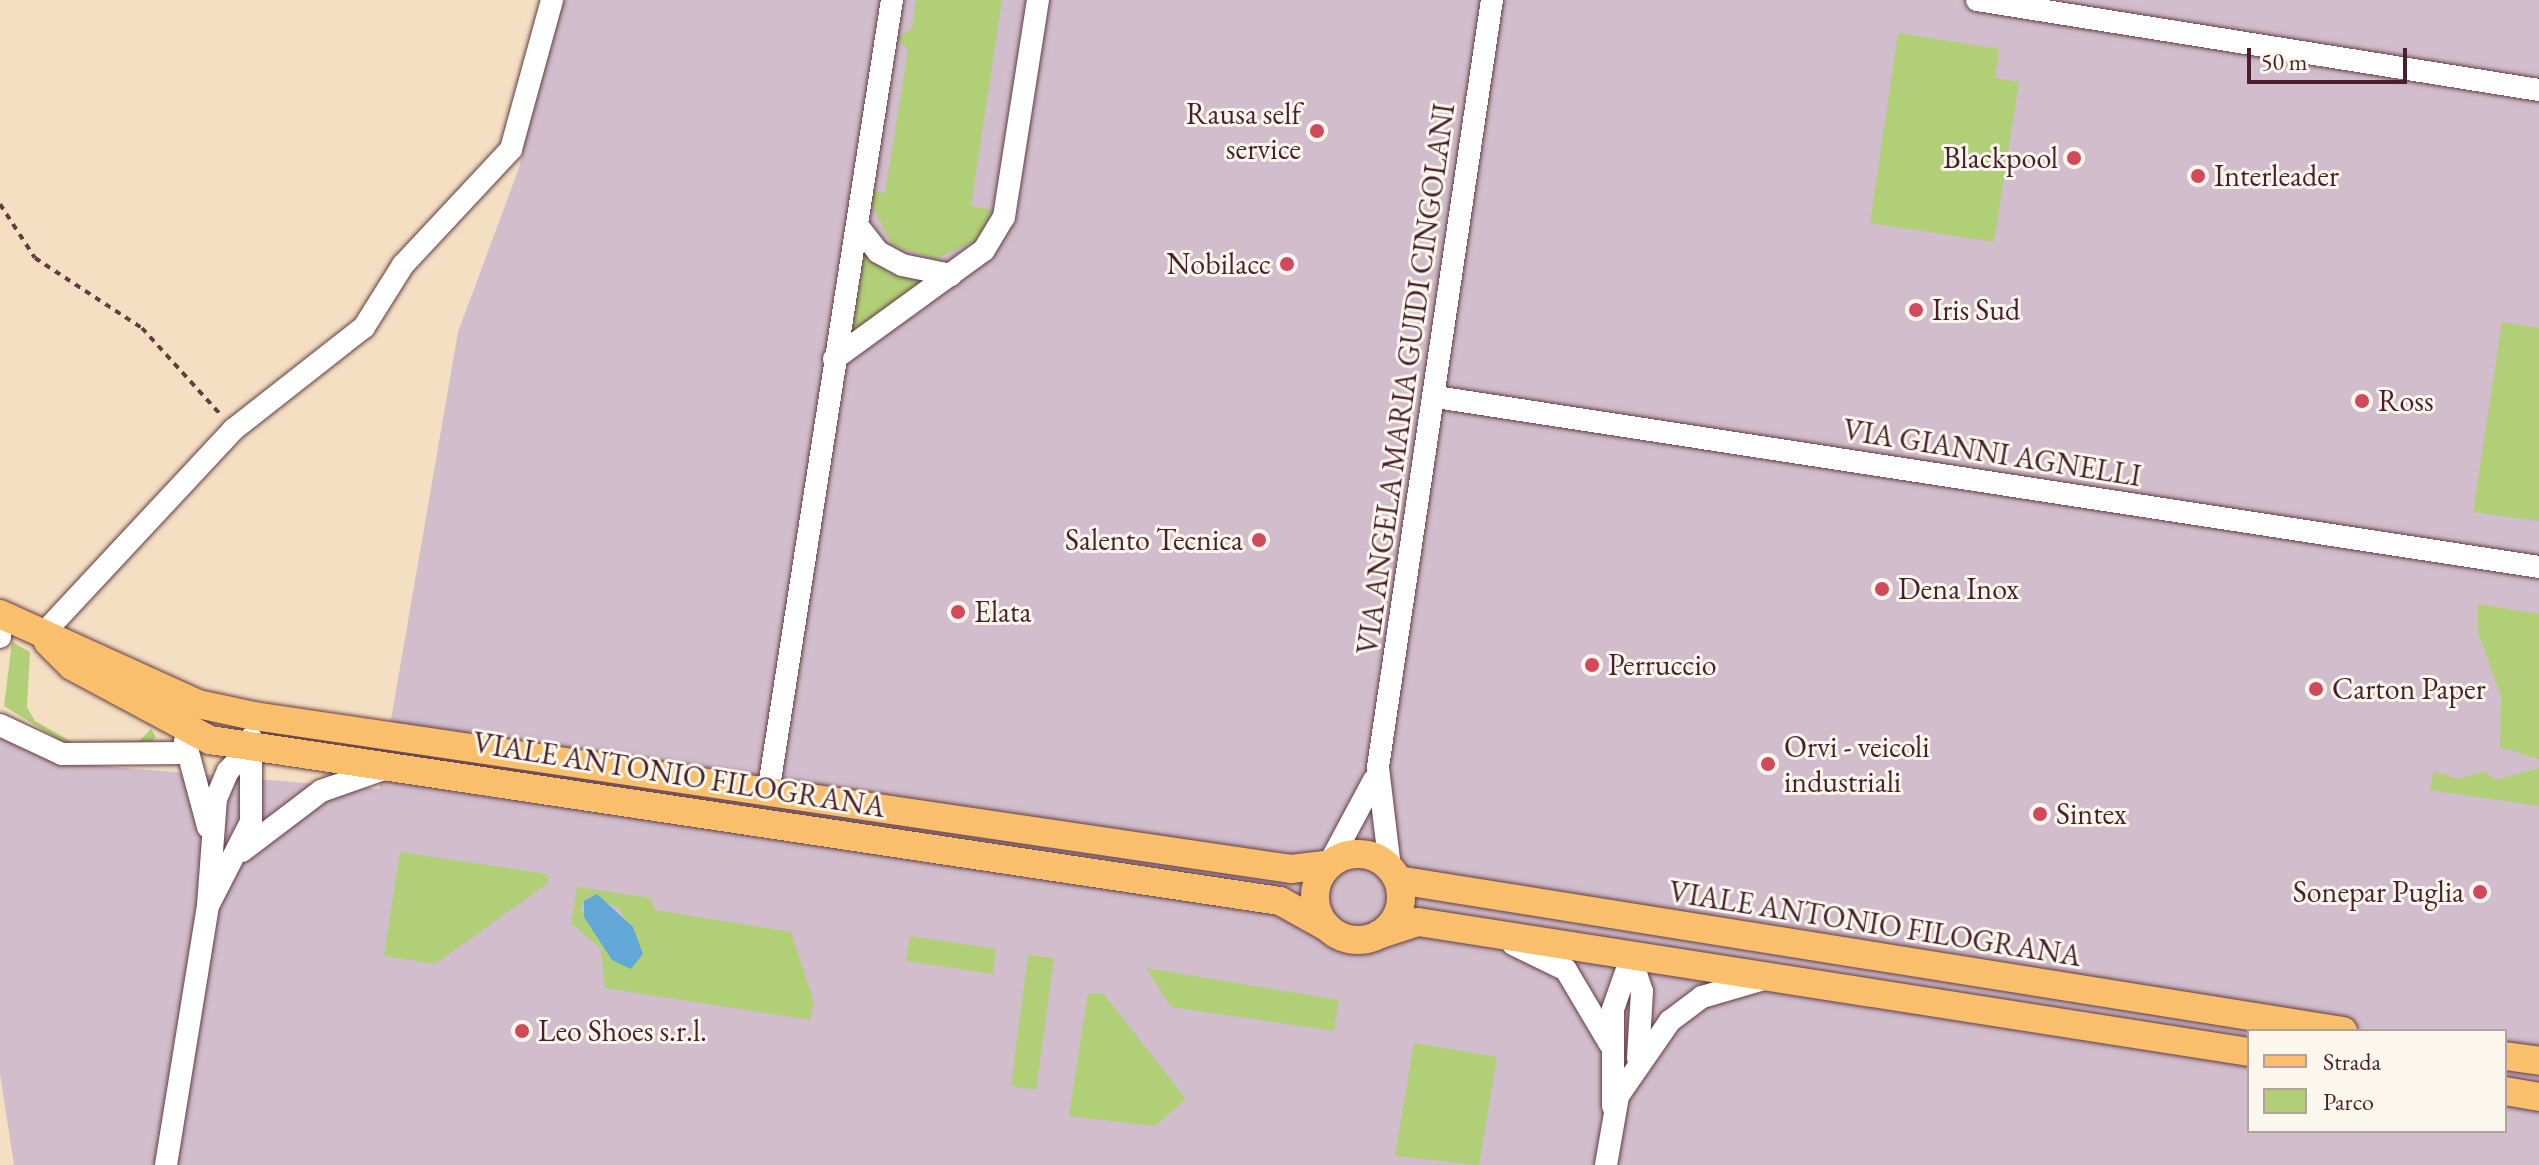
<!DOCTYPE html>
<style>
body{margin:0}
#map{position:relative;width:2539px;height:1165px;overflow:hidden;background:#f4dfc3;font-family:"EB Garamond",serif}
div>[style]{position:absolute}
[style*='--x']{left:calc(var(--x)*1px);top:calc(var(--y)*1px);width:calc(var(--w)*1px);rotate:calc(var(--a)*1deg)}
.industrial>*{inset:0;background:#d1bdcb}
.green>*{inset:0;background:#b1cf76}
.water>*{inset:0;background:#61a7d7}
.path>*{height:4px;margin-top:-2px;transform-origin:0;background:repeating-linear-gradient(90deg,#643c42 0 6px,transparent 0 12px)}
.roads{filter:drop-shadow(0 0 2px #643c42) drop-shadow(0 0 2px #643c42)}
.minor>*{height:22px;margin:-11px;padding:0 11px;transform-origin:11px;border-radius:11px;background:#fff}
.major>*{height:28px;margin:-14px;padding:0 14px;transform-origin:14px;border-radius:14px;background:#f9bf6d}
.major>.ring{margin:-14px;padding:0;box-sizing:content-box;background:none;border:28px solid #f9bf6d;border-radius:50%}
.dots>*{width:22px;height:22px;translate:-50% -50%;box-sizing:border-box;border:4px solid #fbf7ec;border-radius:50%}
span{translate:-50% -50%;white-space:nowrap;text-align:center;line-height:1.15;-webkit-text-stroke:6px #fbf7ec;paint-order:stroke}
.poi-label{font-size:30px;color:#4a1f2b}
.right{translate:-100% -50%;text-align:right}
.left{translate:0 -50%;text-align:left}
.street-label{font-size:30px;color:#4a1f2b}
.legend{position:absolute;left:2247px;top:1029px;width:260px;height:104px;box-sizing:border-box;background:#fbf7ec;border:2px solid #b4a19f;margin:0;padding:10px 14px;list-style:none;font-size:24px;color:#4a1f2b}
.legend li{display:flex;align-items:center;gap:16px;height:40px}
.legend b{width:40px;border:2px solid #b4a19f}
.scale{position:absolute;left:2247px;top:48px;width:160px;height:36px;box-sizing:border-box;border:4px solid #4a1f2b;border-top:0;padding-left:10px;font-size:24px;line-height:28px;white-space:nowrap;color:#4a1f2b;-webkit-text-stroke:6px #fbf7ec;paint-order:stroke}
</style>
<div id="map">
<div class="industrial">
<div style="clip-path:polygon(evenodd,558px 0,2539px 0,2539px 1165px,14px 1165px,0 1074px,0 737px,64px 763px,379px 789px,458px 332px,519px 168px,558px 0,2249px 1031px,2505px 1031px,2505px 1131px,2249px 1131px,2249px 1031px)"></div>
</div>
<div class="green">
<div style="clip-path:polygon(916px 0,1002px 0,971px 206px,992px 210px,979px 239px,935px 259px,892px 245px,871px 203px,871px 191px,885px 193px,908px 50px,897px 38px,912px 28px)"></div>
<div style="clip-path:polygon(1898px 33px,1999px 49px,1995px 78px,2019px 82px,1994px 242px,1870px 223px)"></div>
<div style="clip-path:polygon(865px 252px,888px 273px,923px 282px,852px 333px)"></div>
<div style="clip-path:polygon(2502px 322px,2539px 328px,2539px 521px,2473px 512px)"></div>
<div style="clip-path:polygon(2478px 604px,2539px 614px,2539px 759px,2500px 747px,2501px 696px,2478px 633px)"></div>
<div style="clip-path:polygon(12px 642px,30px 652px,27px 707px,35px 721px,72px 742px,139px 741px,151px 729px,156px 737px,149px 744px,64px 743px,4px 706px)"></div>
<div style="clip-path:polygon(2539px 768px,2539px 806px,2430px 790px,2434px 771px,2458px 779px,2484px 771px,2496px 780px)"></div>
<div style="clip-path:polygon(400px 852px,547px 874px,548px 883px,435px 964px,384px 956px)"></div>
<div style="clip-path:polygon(evenodd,577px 887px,651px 898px,655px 910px,791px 932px,814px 1002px,810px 1020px,605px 988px,601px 949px,571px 923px,577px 887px,589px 896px,619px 908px,643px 954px,612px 960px,581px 909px,589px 896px)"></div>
<div style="clip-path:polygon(910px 936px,996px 949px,993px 974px,906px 961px)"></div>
<div style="clip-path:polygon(1028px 955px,1054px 958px,1036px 1090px,1011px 1086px)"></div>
<div style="clip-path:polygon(1146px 968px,1339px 1000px,1334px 1031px,1171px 1007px)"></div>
<div style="clip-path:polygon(1088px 993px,1103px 993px,1186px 1099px,1155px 1126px,1069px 1116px)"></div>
<div style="clip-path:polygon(1414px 1043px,1497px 1057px,1479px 1165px,1395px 1156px)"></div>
</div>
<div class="water">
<div style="clip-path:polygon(597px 894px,633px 927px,643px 954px,631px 969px,612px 960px,584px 917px,584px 901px)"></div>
</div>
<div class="path">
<div style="--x:0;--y:204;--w:64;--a:57.1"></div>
<div style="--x:35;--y:258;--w:128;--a:33.2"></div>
<div style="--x:142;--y:328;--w:118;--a:47.8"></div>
</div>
<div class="roads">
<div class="minor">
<div style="--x:1977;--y:0;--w:569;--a:9.1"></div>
<div style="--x:857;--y:225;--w:34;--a:52"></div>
<div style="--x:878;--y:252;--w:27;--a:28"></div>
<div style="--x:902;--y:265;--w:50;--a:11.5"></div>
<div style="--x:834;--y:359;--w:185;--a:-36"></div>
<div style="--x:984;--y:250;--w:39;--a:-59"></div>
<div style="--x:1004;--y:217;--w:220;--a:-81.1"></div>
<div style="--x:1436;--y:397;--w:1116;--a:8.76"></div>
<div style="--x:41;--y:636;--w:283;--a:-47"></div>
<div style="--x:234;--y:429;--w:165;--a:-38.1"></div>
<div style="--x:364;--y:327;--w:73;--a:-57.8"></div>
<div style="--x:403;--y:265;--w:158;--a:-47"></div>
<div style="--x:511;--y:149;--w:155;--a:-74.6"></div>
<div style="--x:0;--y:637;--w:23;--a:-88"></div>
<div style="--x:0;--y:725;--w:68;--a:25.1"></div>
<div style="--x:62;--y:754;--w:123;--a:-0.5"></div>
<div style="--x:185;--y:741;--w:89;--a:75"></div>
<div style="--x:769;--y:787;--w:797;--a:-81.12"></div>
<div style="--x:242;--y:851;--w:99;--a:-37.2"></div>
<div style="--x:321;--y:791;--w:70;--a:-19.2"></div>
<div style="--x:1329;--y:864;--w:95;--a:-61.8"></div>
<div style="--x:1390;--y:868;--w:102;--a:-96.8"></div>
<div style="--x:1378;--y:767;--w:775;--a:-81.55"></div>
<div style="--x:209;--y:904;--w:92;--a:-62.9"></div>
<div style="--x:251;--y:822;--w:84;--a:-90"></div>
<div style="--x:1513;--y:944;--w:59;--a:26.1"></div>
<div style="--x:1566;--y:970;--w:86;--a:59.3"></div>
<div style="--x:1631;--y:958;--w:35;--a:72"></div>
<div style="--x:1642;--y:991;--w:67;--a:93.4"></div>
<div style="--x:1613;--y:1106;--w:97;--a:-90"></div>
<div style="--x:1613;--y:1009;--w:54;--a:-70.6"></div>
<div style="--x:166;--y:1165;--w:263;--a:-80.8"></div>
<div style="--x:208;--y:905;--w:106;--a:-85.7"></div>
<div style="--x:216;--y:799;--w:30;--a:-67"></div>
<div style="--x:228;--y:771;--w:32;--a:-46"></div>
<div style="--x:1606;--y:1165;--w:70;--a:-80.1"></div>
<div style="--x:1618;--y:1096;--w:91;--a:-55.3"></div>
<div style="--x:1670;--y:1021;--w:40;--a:-37"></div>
<div style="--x:1702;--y:997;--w:60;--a:-16.3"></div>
</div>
<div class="major">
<div style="--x:0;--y:614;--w:217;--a:24.4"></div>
<div style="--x:198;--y:704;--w:57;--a:12.1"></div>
<div style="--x:254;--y:716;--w:1048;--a:8.39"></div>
<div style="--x:1291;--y:869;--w:38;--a:-7"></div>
<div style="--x:48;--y:642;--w:34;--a:45"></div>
<div style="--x:72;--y:666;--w:157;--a:28.2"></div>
<div style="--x:210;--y:740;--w:1082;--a:8.56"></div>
<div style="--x:1280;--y:901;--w:54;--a:29"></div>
<div class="ring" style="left:1315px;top:854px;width:58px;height:58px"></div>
<div style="--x:1398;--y:880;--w:957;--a:9.08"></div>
<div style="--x:1378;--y:935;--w:42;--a:-18"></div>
<div style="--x:1418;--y:922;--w:841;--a:8.89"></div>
<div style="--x:2505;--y:1056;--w:34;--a:8"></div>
<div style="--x:2505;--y:1091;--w:35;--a:10"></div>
</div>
</div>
<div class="dots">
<div style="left:1317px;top:131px;background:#d1495b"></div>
<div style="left:2074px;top:158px;background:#d1495b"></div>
<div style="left:2198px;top:176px;background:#d1495b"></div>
<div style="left:1287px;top:264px;background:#d1495b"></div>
<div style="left:1916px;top:310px;background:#d1495b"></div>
<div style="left:2362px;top:401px;background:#d1495b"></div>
<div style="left:1259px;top:540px;background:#d1495b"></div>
<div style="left:1882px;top:589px;background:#d1495b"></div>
<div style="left:958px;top:612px;background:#d1495b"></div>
<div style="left:1592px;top:665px;background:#d1495b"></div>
<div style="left:2316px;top:689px;background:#d1495b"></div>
<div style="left:1768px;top:764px;background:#d1495b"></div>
<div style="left:2040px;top:814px;background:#d1495b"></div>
<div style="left:2480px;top:892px;background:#d1495b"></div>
<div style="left:522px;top:1031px;background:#d1495b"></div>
</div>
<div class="poi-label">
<span class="right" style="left:1301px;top:131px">Rausa self<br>service</span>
<span class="right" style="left:2058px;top:158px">Blackpool</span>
<span class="left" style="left:2214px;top:176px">Interleader</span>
<span class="right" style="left:1271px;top:264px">Nobilacc</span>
<span class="left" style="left:1932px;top:310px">Iris Sud</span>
<span class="left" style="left:2378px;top:401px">Ross</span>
<span class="right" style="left:1243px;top:540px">Salento Tecnica</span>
<span class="left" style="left:1898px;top:589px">Dena Inox</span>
<span class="left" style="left:974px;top:612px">Elata</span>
<span class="left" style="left:1608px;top:665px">Perruccio</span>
<span class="left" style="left:2332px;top:689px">Carton Paper</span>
<span class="left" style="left:1784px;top:764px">Orvi - veicoli<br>industriali</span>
<span class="left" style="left:2056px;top:814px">Sintex</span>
<span class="right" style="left:2464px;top:892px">Sonepar Puglia</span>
<span class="left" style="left:538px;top:1031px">Leo Shoes s.r.l.</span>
</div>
<div class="street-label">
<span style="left:1406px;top:379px;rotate:-82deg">VIA ANGELA MARIA GUIDI CINGOLANI</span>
<span style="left:1992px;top:453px;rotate:9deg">VIA GIANNI AGNELLI</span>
<span style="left:679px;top:775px;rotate:9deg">VIALE ANTONIO FILOGRANA</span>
<span style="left:1875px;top:924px;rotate:9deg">VIALE ANTONIO FILOGRANA</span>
</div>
<ul class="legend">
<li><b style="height:10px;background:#f9bf6d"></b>Strada</li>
<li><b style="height:22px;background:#b1cf76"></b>Parco</li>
</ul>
<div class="scale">50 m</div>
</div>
